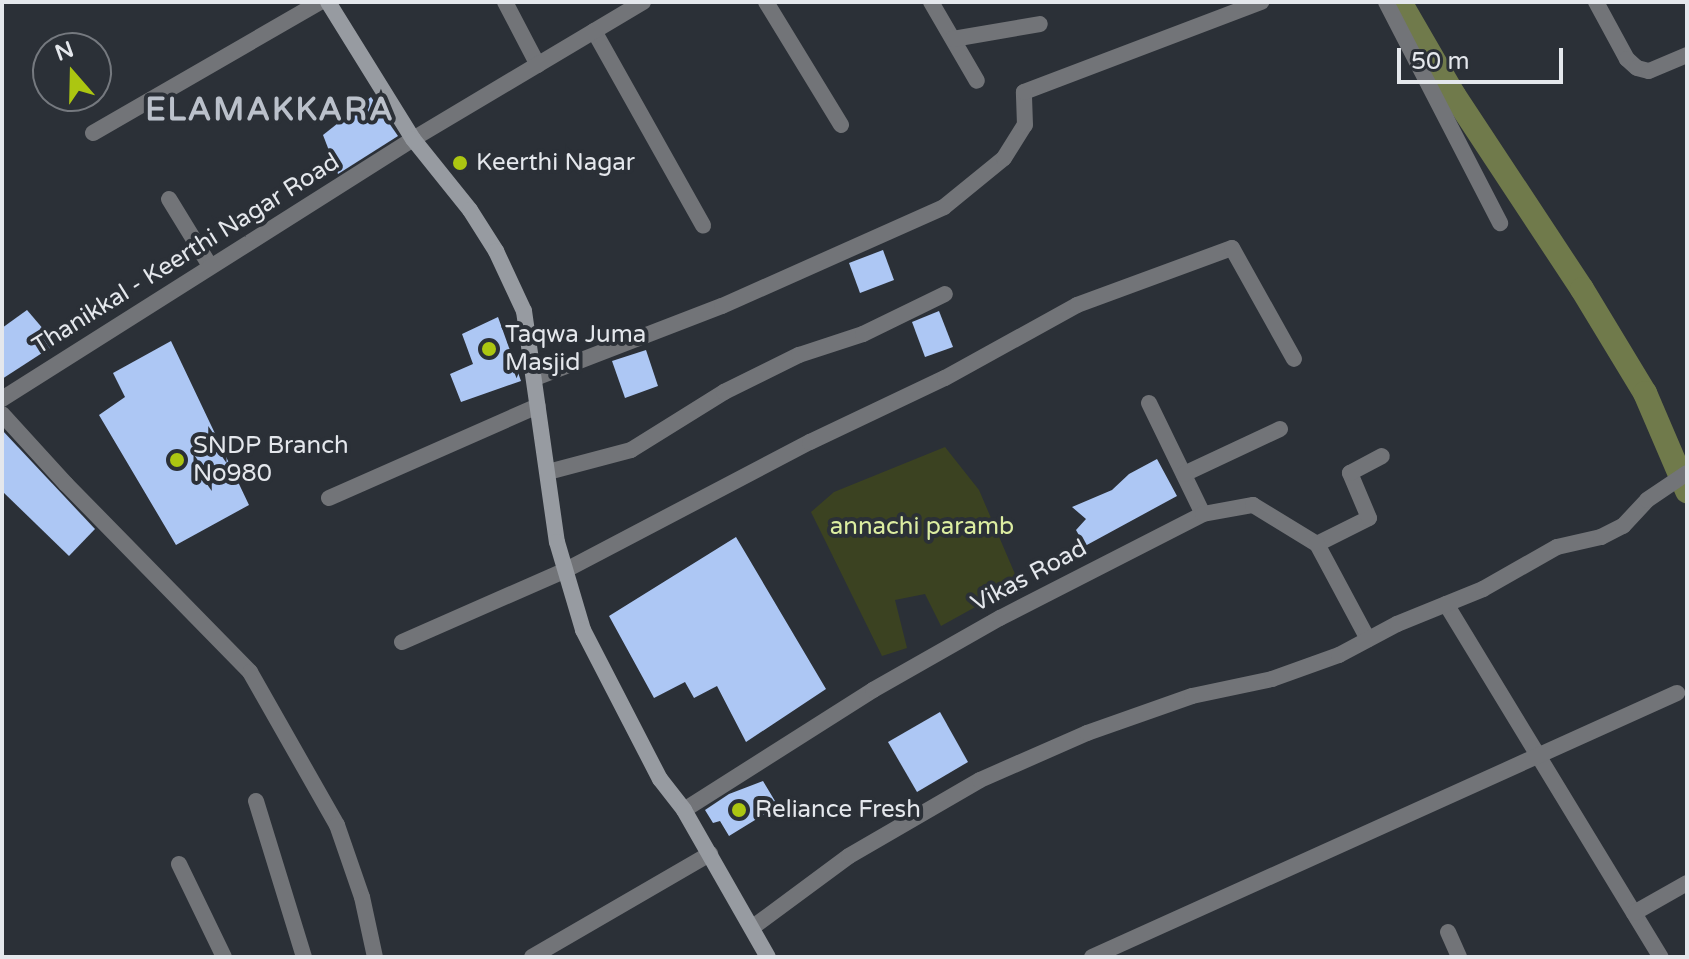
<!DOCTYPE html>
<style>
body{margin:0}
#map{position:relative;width:1689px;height:959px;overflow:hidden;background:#2b3037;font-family:"Varela Round",sans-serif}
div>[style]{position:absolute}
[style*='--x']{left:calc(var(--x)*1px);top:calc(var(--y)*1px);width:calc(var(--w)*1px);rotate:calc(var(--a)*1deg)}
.green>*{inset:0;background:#3b4221}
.canal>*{height:24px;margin:-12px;padding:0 12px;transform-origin:12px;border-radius:12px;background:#707a4b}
.building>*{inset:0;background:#adc7f4}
.street>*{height:16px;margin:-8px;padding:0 8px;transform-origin:8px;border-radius:8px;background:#727478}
.secondary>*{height:16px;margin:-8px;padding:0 8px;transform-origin:8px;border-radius:8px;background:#979ba1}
.dots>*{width:22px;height:22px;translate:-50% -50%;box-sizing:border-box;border:4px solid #2b3037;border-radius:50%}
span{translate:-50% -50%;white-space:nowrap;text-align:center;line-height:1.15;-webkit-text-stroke:8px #2b3037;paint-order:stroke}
.poi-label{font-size:24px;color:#e4e7ec}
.left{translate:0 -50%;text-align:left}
.street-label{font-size:24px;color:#e4e7ec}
.park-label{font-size:24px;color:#dceda1}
.district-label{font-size:32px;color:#bbc1cb;font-weight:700;letter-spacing:2px}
.frame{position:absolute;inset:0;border:4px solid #e4e7ec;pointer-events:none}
.north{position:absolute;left:32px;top:32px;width:80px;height:80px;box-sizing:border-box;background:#2b3037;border:2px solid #75797f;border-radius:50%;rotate:340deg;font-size:22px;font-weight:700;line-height:32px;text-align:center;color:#e4e7ec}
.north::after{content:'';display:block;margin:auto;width:28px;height:36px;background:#acc611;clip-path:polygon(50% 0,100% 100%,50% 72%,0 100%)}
.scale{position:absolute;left:1397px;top:48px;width:166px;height:36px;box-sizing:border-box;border:4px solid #e4e7ec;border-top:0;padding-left:10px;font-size:24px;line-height:28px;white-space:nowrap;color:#e4e7ec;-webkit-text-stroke:6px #2b3037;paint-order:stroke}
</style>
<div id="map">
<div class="green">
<div style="clip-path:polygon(945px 447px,979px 490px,1021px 588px,988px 600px,941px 626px,925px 594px,895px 600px,907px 648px,882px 656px,811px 512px,834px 492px)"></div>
</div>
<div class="canal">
<div style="--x:1400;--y:2;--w:108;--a:59.9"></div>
<div style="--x:1454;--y:95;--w:232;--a:56.6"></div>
<div style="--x:1582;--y:289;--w:122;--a:58.8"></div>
<div style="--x:1645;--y:393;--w:107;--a:66.8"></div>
</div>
<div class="building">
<div style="clip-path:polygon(371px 97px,398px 136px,338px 174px,323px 135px)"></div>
<div style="clip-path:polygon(883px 250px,894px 280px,860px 293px,849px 263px)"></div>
<div style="clip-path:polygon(27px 310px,56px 344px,2px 379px,2px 328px)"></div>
<div style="clip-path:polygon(939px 311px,953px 347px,925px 357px,912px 322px)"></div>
<div style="clip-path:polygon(498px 317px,521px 381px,461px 402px,450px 374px,473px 364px,462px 334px)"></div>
<div style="clip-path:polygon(171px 341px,249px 505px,176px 545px,99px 415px,125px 397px,113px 373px)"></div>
<div style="clip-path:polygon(646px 350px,658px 386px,625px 398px,612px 361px)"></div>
<div style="clip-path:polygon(2px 430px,95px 529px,69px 556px,2px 491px)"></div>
<div style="clip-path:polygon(1157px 459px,1177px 496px,1085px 546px,1076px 530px,1086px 519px,1072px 507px,1112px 490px,1129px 474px)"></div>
<div style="clip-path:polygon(736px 537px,826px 689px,746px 742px,717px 686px,694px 698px,685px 682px,654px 698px,609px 616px)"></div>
<div style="clip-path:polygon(940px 712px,968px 762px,917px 792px,888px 742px)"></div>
<div style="clip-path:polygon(763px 781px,778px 806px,729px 836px,720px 821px,713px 823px,705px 810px,729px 794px)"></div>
</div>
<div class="street">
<div style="--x:505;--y:2;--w:71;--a:62.4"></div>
<div style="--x:766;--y:2;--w:144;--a:58.6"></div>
<div style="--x:931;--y:2;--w:91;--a:59.8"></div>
<div style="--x:1386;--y:2;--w:249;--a:62.7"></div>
<div style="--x:1596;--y:2;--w:65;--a:61.5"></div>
<div style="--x:1627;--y:59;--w:13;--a:42"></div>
<div style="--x:1637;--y:68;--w:12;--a:14"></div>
<div style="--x:1649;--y:71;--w:41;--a:-22.8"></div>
<div style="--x:594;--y:31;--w:223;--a:60.7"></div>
<div style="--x:953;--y:39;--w:88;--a:-9.8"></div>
<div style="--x:93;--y:133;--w:262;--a:-30"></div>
<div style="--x:169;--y:199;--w:79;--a:58.5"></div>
<div style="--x:535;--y:378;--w:200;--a:-21.1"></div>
<div style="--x:722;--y:306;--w:243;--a:-24"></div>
<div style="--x:944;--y:207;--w:77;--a:-39.2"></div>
<div style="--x:1004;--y:158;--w:39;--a:-58"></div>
<div style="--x:1025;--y:125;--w:33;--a:-92"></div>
<div style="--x:1024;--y:92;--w:254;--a:-20.8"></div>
<div style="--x:2;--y:399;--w:486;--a:-32.3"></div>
<div style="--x:413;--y:139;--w:268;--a:-30.8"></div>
<div style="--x:1149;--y:403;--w:123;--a:64.1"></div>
<div style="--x:2;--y:414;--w:95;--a:47.6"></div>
<div style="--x:66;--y:484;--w:263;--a:45.6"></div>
<div style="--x:250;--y:672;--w:176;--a:60.4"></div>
<div style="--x:337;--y:825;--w:76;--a:70.9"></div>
<div style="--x:362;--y:897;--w:61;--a:77.8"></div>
<div style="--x:548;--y:472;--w:86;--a:-14.8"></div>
<div style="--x:631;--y:450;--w:110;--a:-31.9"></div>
<div style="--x:724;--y:392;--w:84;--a:-26.3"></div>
<div style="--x:799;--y:355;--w:67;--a:-18.2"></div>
<div style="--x:863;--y:334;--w:91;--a:-26"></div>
<div style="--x:1184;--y:474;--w:106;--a:-25.1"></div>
<div style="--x:329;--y:498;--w:228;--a:-23.8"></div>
<div style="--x:1317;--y:544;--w:58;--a:-26.6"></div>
<div style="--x:1369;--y:518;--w:49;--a:-112.9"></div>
<div style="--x:1350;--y:473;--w:36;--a:-28"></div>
<div style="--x:1446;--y:604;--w:413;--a:58.7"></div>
<div style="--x:402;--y:642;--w:177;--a:-23.7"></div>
<div style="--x:564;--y:571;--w:278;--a:-27.7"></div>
<div style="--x:810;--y:442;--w:149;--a:-25.4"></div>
<div style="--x:945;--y:378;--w:151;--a:-28.9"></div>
<div style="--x:1077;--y:305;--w:165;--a:-20.2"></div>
<div style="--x:1232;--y:248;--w:127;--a:60.8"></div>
<div style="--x:256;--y:801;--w:163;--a:72.9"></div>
<div style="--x:684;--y:810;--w:224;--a:-32.4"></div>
<div style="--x:873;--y:690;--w:146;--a:-29.6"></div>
<div style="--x:1000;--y:618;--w:228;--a:-27.1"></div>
<div style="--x:1203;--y:514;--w:51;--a:-10.2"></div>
<div style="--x:1253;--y:505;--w:75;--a:31.4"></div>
<div style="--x:1317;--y:544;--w:108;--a:61.8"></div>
<div style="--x:179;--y:864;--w:103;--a:64.2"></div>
<div style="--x:1634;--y:913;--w:61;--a:-29.5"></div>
<div style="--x:753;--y:927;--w:119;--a:-36.5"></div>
<div style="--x:849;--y:856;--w:151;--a:-30.1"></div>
<div style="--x:980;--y:780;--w:117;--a:-23.7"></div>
<div style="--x:1087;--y:733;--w:111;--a:-19.4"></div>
<div style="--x:1192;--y:696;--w:82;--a:-12"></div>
<div style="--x:1272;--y:679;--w:71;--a:-19.7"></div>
<div style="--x:1339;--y:655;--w:66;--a:-28.1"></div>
<div style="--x:1397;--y:624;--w:93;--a:-22.1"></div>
<div style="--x:1483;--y:589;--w:85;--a:-29.6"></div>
<div style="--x:1557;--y:547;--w:45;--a:-12.8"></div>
<div style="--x:1601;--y:537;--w:25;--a:-27"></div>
<div style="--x:1623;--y:526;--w:35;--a:-47"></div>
<div style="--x:1647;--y:500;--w:48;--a:-34"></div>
<div style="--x:1448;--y:932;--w:27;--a:66"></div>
<div style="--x:532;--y:957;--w:206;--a:-30.1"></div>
<div style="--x:1092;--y:957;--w:642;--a:-24.29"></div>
</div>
<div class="secondary">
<div style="--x:328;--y:2;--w:161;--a:58.2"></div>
<div style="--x:413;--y:139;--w:91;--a:51.2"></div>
<div style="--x:470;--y:210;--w:49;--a:57.6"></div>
<div style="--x:496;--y:251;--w:66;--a:65"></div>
<div style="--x:524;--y:311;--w:233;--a:81.9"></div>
<div style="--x:557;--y:542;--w:92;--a:73.5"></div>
<div style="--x:583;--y:630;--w:168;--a:62.7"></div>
<div style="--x:660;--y:779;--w:39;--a:52"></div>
<div style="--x:684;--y:810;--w:169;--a:60.3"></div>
</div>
<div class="dots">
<div style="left:460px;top:163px;background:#acc611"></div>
<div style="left:489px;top:349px;background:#acc611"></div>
<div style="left:177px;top:460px;background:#acc611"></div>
<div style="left:739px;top:810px;background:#acc611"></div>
</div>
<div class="poi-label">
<span class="left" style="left:476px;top:163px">Keerthi Nagar</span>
<span class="left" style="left:505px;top:349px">Taqwa Juma<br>Masjid</span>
<span class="left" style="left:193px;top:460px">SNDP Branch<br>No980</span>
<span class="left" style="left:755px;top:810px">Reliance Fresh</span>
</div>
<div class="street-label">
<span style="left:186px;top:254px;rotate:-32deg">Thanikkal - Keerthi Nagar Road</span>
<span style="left:1029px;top:576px;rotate:-28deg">Vikas Road</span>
</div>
<div class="park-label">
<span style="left:922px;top:527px">annachi paramb</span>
</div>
<div class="district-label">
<span style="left:270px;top:110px">ELAMAKKARA</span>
</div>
<div class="frame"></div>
<div class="north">N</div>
<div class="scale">50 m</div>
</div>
